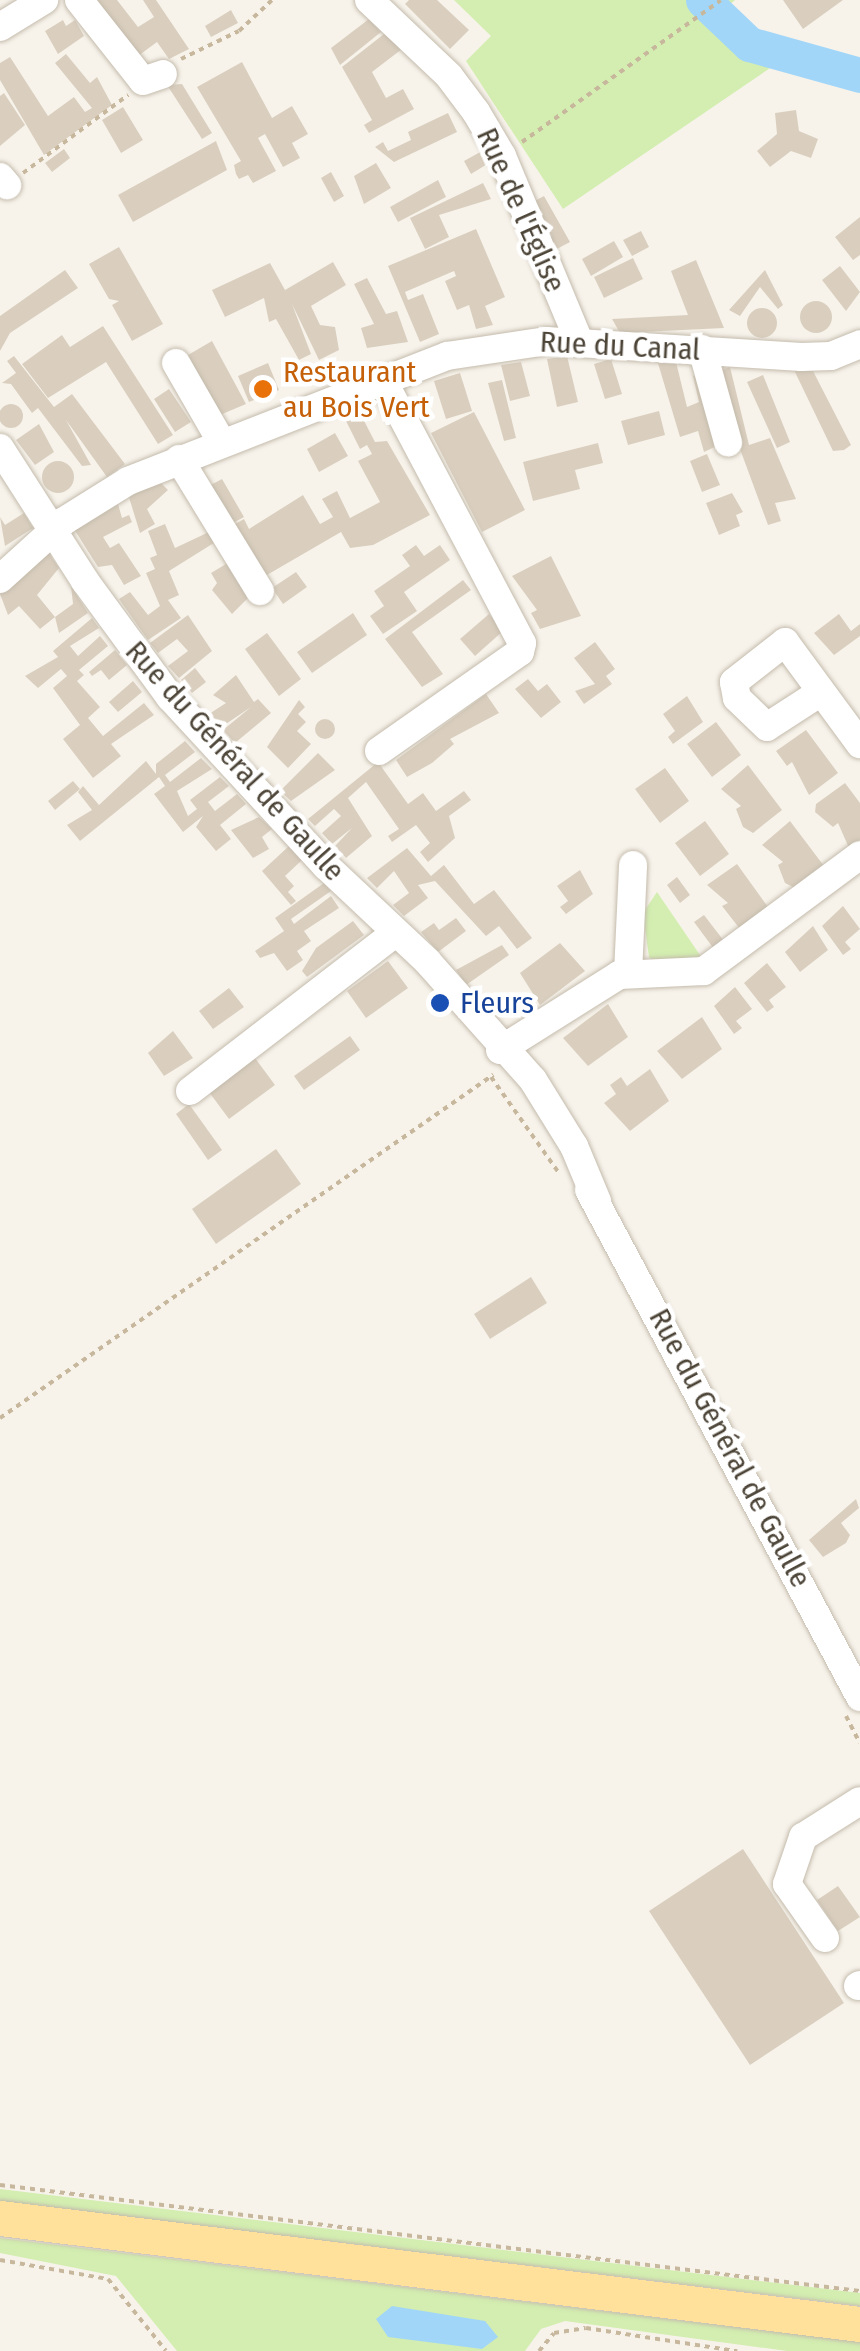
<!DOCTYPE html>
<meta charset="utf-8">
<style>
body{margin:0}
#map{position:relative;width:860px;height:2351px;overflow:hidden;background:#f7f3eb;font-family:"Fira Sans Condensed",sans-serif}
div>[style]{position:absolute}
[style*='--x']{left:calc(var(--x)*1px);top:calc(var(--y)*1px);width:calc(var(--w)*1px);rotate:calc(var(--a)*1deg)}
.green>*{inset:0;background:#d3eeb0}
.water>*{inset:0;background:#a2d6f8}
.river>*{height:35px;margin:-17.5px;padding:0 17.5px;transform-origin:17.5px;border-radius:17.5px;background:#a2d6f8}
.building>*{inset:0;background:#dacfbf}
.round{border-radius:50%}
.path>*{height:4px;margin-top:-2px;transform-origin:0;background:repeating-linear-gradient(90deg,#c7b79c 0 5px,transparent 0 10px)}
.roads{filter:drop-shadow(0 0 2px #c4bbac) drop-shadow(0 0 2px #c4bbac)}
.minor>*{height:28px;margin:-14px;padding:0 14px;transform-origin:14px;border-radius:14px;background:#fff}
.major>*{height:35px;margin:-17.5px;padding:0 17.5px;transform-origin:17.5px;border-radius:17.5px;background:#ffe19c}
.dots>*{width:28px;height:28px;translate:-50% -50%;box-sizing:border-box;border:5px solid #fff;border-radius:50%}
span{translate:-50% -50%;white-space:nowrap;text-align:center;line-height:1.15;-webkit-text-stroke:9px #fff;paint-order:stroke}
.street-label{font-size:30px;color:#4c4437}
.food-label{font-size:30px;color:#c56008}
.left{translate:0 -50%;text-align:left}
.transit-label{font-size:30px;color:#164399}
</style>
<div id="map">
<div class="green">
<div style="clip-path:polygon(454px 0,735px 0,728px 6px,773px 66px,563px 209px,466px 61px,491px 36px)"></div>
<div style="clip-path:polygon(657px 892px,702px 958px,655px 962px,649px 957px,643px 913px)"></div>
<div style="clip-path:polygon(0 2189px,860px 2293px,860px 2306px,0 2201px)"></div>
<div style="clip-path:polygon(0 2238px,860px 2342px,860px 2351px,787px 2351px,565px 2321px,541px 2329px,525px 2351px,177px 2351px,116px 2276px,0 2253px)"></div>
</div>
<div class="water">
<div style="clip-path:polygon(392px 2306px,485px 2321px,498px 2337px,482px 2349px,388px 2337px,376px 2319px)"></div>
</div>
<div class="river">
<div style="--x:703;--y:0;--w:64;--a:43.7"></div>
<div style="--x:749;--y:44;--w:115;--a:15.6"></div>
</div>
<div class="building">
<div style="clip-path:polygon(87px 0,117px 0,138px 27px,154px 17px,143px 0,156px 0,189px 49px,169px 59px,157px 42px,134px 59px)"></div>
<div style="clip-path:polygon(409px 0,437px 0,469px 30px,450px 49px,405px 4px)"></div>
<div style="clip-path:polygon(783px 0,843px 0,803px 29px)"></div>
<div style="clip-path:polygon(231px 10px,238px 23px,211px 37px,205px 26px)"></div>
<div style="clip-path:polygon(369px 19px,381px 32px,340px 65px,331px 48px)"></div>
<div style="clip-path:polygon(63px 20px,66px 26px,75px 20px,84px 36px,58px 54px,45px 31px)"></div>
<div style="clip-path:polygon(384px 34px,402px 49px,372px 72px,386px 98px,403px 89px,414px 109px,369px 133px,364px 125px,372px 120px,342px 67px)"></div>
<div style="clip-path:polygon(66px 54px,90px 83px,97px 77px,112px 105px,44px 155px,0 80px,0 63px,10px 57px,48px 116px,74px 97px,85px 112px,92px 108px,55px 63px)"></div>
<div style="clip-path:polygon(242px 62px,272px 118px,292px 106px,308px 134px,292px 143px,300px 158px,283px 167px,265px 134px,258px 138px,276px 171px,253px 183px,248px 175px,239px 179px,236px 174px,234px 165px,241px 161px,197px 87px)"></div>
<div style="clip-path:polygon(182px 84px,212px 133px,202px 139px,167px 85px)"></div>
<div style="clip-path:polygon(4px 93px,25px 125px,0 146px,0 96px)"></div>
<div style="clip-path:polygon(123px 107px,143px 140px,121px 153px,102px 120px)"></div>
<div style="clip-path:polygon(796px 110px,799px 131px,818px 139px,811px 158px,791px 151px,770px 167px,757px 151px,777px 134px,775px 113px)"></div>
<div style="clip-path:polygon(448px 113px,457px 132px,394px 162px,375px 147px,383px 142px,388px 151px,411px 140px,408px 132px)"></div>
<div style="clip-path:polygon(216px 141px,227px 170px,133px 222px,118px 195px)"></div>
<div style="clip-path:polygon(64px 149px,70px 158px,52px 172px,45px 163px)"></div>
<div style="clip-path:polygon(482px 151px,489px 163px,471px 174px,464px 161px)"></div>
<div style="clip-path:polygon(376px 163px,391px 188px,364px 204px,354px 176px)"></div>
<div style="clip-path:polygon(331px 172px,344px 196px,334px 202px,321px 178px)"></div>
<div style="clip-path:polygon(438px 180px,446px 197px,398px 222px,390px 207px)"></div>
<div style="clip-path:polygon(483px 183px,491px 199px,439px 215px,449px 237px,425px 249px,410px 218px)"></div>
<div style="clip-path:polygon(544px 196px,570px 242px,551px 252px,544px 240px,552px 236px,531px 203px)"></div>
<div style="clip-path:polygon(860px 217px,860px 255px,853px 260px,835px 237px)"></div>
<div style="clip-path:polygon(476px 229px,505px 297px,485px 306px,493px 325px,476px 329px,469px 305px,457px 310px,445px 281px,456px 276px,454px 271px,405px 292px,408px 300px,423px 294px,439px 334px,420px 342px,388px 266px)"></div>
<div style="clip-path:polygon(641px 231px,649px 247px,632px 256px,623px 240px)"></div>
<div style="clip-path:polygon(614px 241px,623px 257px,591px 276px,582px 259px)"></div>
<div style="clip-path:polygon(119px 247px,163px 324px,132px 341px,112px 305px,119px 301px,109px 299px,89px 264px)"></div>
<div style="clip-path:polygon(633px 258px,643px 279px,604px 298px,594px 277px)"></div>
<div style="clip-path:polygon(696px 260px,724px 328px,620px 333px,612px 319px,688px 315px,671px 271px)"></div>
<div style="clip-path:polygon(333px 262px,346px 285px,311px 306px,320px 325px,335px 327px,339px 350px,319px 360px,292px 304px,311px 354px,299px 360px,276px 319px,269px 322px,264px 298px,225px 317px,212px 290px,270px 263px,285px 290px)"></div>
<div style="clip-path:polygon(840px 266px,860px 292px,846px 311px,822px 280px)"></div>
<div style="clip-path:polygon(65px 270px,78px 288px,10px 333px,0 351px,0 316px)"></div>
<div style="clip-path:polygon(765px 270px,783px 305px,778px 309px,760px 287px,740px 316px,729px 310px)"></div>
<div style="clip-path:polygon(367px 278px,386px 314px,397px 311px,408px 342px,367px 348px,361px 328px,374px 324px,354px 284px)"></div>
<div class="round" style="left:800px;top:301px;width:32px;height:32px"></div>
<div class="round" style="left:747px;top:308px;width:30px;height:30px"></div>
<div style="clip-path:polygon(103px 326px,173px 435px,158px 444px,106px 362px,48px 398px,22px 364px,62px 335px,70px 347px)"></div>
<div style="clip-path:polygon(212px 341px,246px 404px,220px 415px,188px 355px)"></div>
<div style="clip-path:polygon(14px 356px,54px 407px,72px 394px,125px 464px,107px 477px,66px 420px,91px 465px,82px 466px,38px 408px,32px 413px,11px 384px,2px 383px,16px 373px,7px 361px)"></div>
<div style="clip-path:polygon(567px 356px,578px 402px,557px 407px,547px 359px)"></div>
<div style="clip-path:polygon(611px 359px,622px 394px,605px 399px,594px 364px)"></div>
<div style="clip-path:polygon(657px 360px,676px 362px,687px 407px,699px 402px,693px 376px,702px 373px,721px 444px,704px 452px,698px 431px,680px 437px)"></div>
<div style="clip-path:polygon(521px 362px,530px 396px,510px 401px,501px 365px)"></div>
<div style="clip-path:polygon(268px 363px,279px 390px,249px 402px,238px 376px)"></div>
<div style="clip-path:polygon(730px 367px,749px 445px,770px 438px,796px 499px,775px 503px,781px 521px,768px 525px,712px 373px)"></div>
<div style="clip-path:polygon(794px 370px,813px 371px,851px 445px,844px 450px,833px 451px)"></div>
<div style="clip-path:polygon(460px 373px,472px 411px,446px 419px,434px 381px)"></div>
<div style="clip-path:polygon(763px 375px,790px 442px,777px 448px,747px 382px)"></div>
<div style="clip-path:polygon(502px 380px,516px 438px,504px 441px,488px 383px)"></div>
<div style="clip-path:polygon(169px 389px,191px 422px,175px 432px,154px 399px)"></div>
<div class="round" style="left:-1px;top:404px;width:24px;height:24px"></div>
<div style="clip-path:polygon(359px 411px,375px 442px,387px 441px,430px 515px,373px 545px,350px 548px,341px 532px,260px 579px,226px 529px,244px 519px,249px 529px,303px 495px,320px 524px,333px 517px,322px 499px,337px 491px,350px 518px,380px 502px,358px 461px,372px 454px,367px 445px,360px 449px,344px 417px)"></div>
<div style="clip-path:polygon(659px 411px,665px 435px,628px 445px,621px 421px)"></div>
<div style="clip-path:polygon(474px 412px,525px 510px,482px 532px,431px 433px)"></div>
<div style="clip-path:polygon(39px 424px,54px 452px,35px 465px,16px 440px)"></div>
<div style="clip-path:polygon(335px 433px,348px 456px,319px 472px,307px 449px)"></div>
<div style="clip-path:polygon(598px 443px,603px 463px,575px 470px,580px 489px,533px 501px,523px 462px)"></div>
<div style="clip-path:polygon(707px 454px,720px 485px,702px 492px,690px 461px)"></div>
<div class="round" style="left:42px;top:461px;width:32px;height:32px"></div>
<div style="clip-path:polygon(222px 479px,244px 517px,224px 528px,203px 489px)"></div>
<div style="clip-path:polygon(158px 480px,168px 490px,147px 509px,155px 524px,140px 533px,127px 491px)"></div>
<div style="clip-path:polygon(732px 493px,743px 512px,736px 515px,740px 526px,719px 535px,706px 503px)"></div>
<div style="clip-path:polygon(116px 497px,122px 518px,129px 515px,132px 522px,103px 537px,110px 548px,119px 543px,141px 576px,124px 585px,112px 565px,98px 567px,74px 529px)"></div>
<div style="clip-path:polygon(24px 513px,33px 528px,5px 546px,0 517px,5px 525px)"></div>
<div style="clip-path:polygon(165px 524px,175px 548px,211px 531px,217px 541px,169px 571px,179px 595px,168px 600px,181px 618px,148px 640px,119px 599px,130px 592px,148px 615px,160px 606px,146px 573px,155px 569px,150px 558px,157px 555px,148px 531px)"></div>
<div style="clip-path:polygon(416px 545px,424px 556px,440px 545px,450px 560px,404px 592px,417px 611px,383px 634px,370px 616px,384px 606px,374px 591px,410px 566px,402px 555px)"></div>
<div style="clip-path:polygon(49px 554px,59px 568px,37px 595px,55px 617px,40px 629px,19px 606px,8px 615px,0 594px)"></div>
<div style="clip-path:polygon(551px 556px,581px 616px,540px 629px,531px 613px,537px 610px,512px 576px)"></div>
<div style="clip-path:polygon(231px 561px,253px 593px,232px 614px,212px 590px,217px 583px,211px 573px)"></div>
<div style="clip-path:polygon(296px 572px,307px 587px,283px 604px,272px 588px)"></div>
<div style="clip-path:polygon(463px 580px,471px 590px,412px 632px,443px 674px,422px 687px,385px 639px)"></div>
<div style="clip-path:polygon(71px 586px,88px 613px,59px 633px,55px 617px,73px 604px)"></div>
<div style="clip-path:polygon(353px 613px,367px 635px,312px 673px,297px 652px)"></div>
<div style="clip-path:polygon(489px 614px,503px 631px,475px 656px,460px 639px)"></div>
<div style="clip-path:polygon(839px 614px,851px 631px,860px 624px,860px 636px,834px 655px,814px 633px)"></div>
<div style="clip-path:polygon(188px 615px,212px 651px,179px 678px,168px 666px,188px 651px,177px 639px,158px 653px,150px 643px)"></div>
<div style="clip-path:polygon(92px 618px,99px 628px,70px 646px,78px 656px,100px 636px,108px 646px,79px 670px,84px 675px,77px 681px,100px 707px,88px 718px,103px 736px,144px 703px,154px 715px,111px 744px,121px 756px,93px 778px,63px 739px,80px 725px,53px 688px,67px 676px,61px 669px,38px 688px,25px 676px,58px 657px,53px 651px)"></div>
<div style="clip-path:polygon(267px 633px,301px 679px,279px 696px,245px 649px)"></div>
<div style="clip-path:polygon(595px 642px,615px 669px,606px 676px,612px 684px,584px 704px,575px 691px,595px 684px,574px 658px)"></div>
<div style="clip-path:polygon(115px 650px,127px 665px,109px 680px,101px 670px,92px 676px,89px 672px)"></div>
<div style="clip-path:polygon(195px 668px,206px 682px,192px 693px,181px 680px)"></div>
<div style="clip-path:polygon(236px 675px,254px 702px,258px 699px,271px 713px,235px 743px,223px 730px,251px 707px,220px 728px,209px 714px,226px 703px,213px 695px)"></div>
<div style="clip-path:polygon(528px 679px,538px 691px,547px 684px,561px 702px,541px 718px,515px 689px)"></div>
<div style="clip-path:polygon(133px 681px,142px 692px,118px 712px,109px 702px)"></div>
<div style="clip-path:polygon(486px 694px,499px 713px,450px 739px,454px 744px,432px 763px,407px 777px,396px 760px)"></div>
<div style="clip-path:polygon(687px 696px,703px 722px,673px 744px,668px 737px,675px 731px,663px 714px)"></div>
<div style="clip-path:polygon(299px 700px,305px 707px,298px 714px,306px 722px,297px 731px,311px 744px,288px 768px,267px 747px)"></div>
<div class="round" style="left:315px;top:719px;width:20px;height:20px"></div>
<div style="clip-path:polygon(716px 722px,741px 755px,712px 777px,687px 744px)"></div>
<div style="clip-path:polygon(806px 730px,838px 773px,809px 795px,792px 762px,787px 766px,776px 751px)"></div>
<div style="clip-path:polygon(185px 741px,195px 752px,165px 775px,170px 782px,201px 758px,212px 769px,177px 791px,188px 816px,197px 809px,190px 800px,220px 777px,229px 786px,208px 802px,215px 811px,237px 794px,246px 804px,220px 825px,231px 839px,216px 851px,196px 827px,203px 816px,183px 832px,154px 794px,165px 786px,159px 777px,80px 841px,67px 825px,92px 810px,78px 792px,83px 786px,99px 805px,146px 761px,156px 774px,156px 764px)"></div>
<div style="clip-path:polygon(318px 753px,335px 770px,291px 801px,280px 791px)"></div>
<div style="clip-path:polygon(378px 762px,408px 804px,423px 793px,436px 811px,464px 791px,471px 800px,449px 816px,455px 838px,428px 862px,420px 852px,430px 843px,416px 825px,392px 842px,388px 836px,399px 829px,366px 782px,348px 798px,372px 836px,346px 858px,335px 846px,352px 828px,332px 844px,322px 833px,341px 816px,334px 809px,315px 826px,308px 819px)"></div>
<div style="clip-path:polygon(748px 765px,782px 810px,753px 833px,743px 827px,736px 809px,741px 806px,721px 789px)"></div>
<div style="clip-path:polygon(665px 768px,689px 801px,660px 823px,635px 789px)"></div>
<div style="clip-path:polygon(73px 781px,80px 789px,55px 810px,48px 801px)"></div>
<div style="clip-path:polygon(845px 783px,860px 803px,860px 840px,849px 848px,838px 823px,833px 827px,815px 812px,816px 804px)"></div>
<div style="clip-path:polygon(259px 817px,272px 829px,262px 837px,269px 849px,253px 858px,231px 830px)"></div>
<div style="clip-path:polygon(705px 821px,729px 854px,700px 876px,675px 843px)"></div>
<div style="clip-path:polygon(790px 821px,824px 866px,795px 888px,785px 883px,778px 865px,783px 862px,762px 845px)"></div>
<div style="clip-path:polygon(289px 846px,302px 860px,285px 876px,294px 886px,288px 892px,296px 901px,291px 905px,262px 871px)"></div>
<div style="clip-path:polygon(407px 848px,431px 876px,444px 865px,474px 904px,494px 890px,532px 938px,517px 949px,499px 926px,486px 936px,435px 881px,418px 885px,428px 898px,404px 916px,393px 905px,409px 893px,394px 871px,377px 888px,367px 878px)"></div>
<div style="clip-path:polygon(737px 864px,768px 907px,740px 929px,722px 906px,728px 903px,707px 885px)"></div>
<div style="clip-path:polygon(580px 870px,593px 894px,566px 914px,560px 907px,568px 901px,557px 886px)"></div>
<div style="clip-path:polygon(677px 877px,690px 895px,680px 903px,667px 885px)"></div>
<div style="clip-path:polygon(324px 883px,331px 891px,291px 919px,294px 924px,331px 896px,339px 908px,304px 931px,311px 941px,297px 951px,303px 960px,287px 971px,274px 953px,260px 958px,255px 951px,284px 931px,275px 918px)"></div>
<div style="clip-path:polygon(843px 906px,860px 929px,845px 942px,851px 949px,843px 955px,822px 926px)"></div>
<div style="clip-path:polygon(704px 915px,724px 941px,714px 949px,694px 922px)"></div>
<div style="clip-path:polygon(456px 918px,466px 931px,438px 952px,421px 932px,434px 923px,439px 930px)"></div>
<div style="clip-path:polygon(353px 921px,364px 935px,307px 977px,302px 971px,316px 948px)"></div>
<div style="clip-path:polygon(813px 926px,828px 950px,800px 972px,785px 952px)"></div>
<div style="clip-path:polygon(560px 943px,585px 971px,540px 1005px,520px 973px)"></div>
<div style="clip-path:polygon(502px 945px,509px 955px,466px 985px,456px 970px)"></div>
<div style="clip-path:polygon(388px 961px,408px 988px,366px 1018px,347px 991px)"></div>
<div style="clip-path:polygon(767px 963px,786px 987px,769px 1000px,774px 1007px,767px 1012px,744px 983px)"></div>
<div style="clip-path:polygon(735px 987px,752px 1009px,736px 1021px,742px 1028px,734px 1034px,714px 1006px)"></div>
<div style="clip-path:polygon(229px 988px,244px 1007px,213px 1029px,199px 1011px)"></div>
<div style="clip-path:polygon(608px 1004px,628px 1037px,588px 1066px,563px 1038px)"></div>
<div style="clip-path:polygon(702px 1017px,722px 1049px,682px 1079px,657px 1051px)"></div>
<div style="clip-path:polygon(173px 1031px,193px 1058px,164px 1076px,148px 1053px)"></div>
<div style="clip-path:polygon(350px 1036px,360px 1050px,304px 1090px,294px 1076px)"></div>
<div style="clip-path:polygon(255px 1058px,275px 1085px,229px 1119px,209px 1092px)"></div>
<div style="clip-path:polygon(650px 1069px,669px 1101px,630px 1131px,604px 1103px,616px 1094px,610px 1085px,621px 1077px,627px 1086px)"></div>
<div style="clip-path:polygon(189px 1104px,222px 1150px,208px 1160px,176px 1114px)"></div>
<div style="clip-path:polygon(276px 1149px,301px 1184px,216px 1244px,192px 1209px)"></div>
<div style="clip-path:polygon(531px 1277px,547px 1303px,490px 1339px,474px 1314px)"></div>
<div style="clip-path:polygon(856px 1499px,859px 1508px,841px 1523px,850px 1535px,846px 1543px,823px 1557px,809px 1540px)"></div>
<div style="clip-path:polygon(743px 1849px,844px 2003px,750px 2065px,649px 1911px)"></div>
<div style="clip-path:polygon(838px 1886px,860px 1917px,838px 1931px,817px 1900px)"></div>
</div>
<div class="path">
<div style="--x:181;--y:59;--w:64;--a:-25.8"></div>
<div style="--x:239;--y:31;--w:45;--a:-43.2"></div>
<div style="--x:522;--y:142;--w:244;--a:-35.5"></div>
<div style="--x:23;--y:173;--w:131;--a:-36.6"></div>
<div style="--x:491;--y:1077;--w:118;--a:54.7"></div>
<div style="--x:0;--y:1418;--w:601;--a:-34.83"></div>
<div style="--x:846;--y:1716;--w:30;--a:63"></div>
<div style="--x:0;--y:2185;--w:867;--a:7.03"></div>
<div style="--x:0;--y:2260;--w:110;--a:10"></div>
<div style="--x:108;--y:2279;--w:92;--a:51.1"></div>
<div style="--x:539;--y:2351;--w:23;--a:-50"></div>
<div style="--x:554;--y:2333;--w:32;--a:-9"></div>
<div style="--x:586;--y:2328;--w:153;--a:8.7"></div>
</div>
<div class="roads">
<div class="minor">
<div style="--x:79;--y:0;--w:103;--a:51.7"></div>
<div style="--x:143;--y:81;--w:21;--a:-19"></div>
<div style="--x:369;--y:0;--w:110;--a:43.5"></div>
<div style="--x:449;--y:76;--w:45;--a:53.1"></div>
<div style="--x:476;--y:112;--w:51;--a:59.4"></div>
<div style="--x:502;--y:156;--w:200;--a:67.4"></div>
<div style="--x:0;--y:27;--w:52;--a:-31.5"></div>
<div style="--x:0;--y:177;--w:11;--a:49"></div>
<div style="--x:702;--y:349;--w:97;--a:74.4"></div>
<div style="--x:176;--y:363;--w:92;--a:60.1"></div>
<div style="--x:0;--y:448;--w:158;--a:57.4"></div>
<div style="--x:85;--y:581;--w:144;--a:53.8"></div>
<div style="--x:170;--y:697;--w:230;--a:47.3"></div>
<div style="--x:326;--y:866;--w:139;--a:43.2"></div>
<div style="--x:427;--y:961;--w:159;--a:48.3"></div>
<div style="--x:533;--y:1080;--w:78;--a:58.2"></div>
<div style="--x:574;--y:1146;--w:60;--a:67.3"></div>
<div style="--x:179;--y:459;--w:155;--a:58.5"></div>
<div style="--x:0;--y:579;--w:86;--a:-42.2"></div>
<div style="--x:64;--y:521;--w:75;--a:-32"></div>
<div style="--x:128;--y:481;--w:343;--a:-21.4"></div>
<div style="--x:447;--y:356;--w:100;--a:-8.6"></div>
<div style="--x:546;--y:341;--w:256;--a:3.6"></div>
<div style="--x:801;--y:357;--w:30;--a:-2"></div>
<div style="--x:831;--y:356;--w:31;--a:-22"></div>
<div style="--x:821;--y:692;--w:64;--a:147.1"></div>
<div style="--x:767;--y:727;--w:42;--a:-136"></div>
<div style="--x:737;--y:698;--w:16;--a:-101"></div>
<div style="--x:734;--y:682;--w:65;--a:-38.1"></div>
<div style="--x:785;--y:642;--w:127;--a:53.7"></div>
<div style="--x:379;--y:751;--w:172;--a:-35.1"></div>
<div style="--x:520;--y:652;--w:9;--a:-77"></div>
<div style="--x:522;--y:643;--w:299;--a:-117.9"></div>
<div style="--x:628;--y:973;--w:108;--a:-87.3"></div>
<div style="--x:500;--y:1050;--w:141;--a:-32.2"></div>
<div style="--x:619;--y:975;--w:85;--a:-2.7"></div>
<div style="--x:704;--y:971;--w:194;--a:-36.6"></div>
<div style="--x:190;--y:1091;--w:257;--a:-37.6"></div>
<div style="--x:589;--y:1190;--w:575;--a:61.87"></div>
<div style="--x:825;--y:1938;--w:66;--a:-125.1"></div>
<div style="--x:787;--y:1884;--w:50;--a:-71.2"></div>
<div style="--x:803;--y:1837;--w:67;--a:-32.3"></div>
<div style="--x:858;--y:1986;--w:2;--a:-27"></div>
</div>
<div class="major">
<div style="--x:0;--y:2218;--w:867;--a:7.03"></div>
</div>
</div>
<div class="dots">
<div style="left:263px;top:389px;background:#e8710a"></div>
<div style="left:440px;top:1003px;background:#1a4fb4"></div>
</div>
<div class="street-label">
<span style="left:521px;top:210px;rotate:66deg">Rue de l'Église</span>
<span style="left:620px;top:346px;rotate:3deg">Rue du Canal</span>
<span style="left:235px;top:761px;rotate:48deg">Rue du Général de Gaulle</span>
<span style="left:730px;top:1448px;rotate:62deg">Rue du Général de Gaulle</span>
</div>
<div class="food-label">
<span class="left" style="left:283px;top:389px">Restaurant<br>au Bois Vert</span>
</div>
<div class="transit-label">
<span class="left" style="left:460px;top:1003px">Fleurs</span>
</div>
</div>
